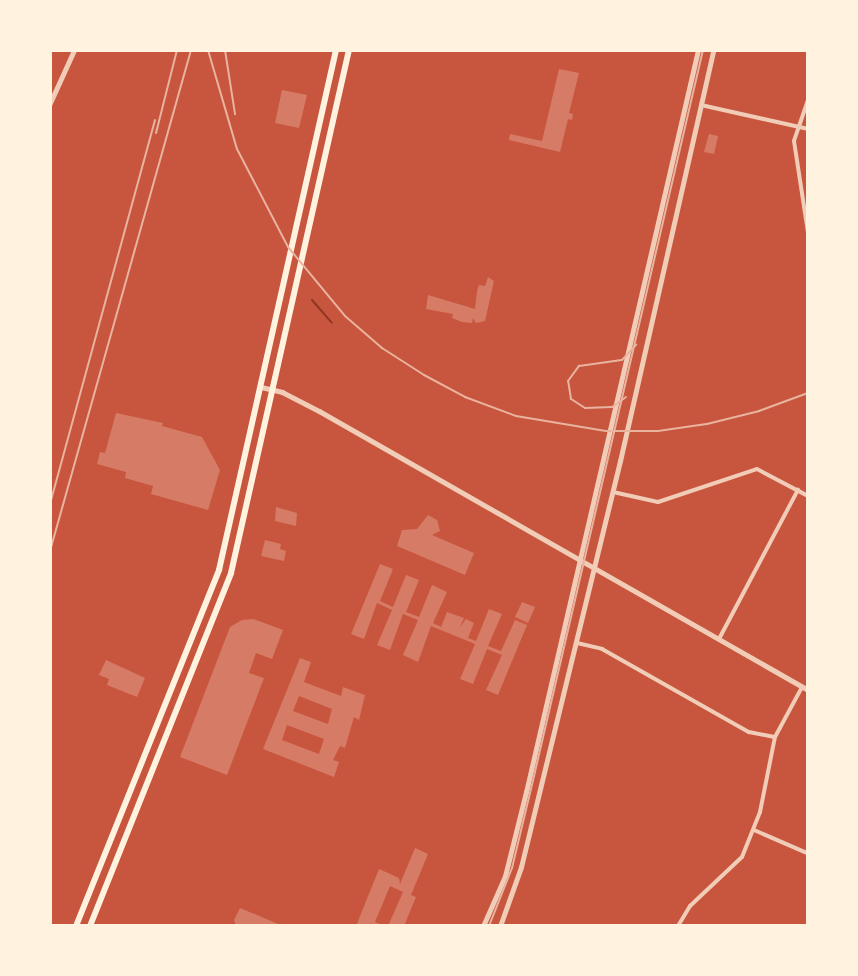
<!DOCTYPE html>
<style>
body{margin:0}
#map{position:relative;width:858px;height:976px;overflow:hidden;background:#c8553d;font-family:"Exo 2",sans-serif}
div>[style]{position:absolute}
[style*='--x']{left:calc(var(--x)*1px);top:calc(var(--y)*1px);width:calc(var(--w)*1px);rotate:calc(var(--a)*1deg)}
.stream>*{height:2px;margin:-1px;padding:0 1px;transform-origin:1px;border-radius:1px;background:#8f3625}
.building>*{inset:0;background:#d67c66}
.minor>*{height:4px;margin:-2px;padding:0 2px;transform-origin:2px;border-radius:2px;background:#f1ccb7}
.tertiary>*{height:5px;margin:-2.5px;padding:0 2.5px;transform-origin:2.5px;border-radius:2.5px;background:#f1ccb7}
.primary>*{height:6px;margin:-3px;padding:0 3px;transform-origin:3px;border-radius:3px;background:#fff3e0}
.tram>*{height:2px;margin:-1px;padding:0 1px;transform-origin:1px;border-radius:1px;background:#e9b49f}
.rail>*{height:2px;margin:-1px;padding:0 1px;transform-origin:1px;border-radius:1px;background:#e9b49f}
span{translate:-50% -50%;white-space:nowrap;text-align:center;line-height:1.15;-webkit-text-stroke:8px #fff3e0;paint-order:stroke}
.frame{position:absolute;inset:0;border:52px solid #fff3e0;pointer-events:none}
</style>
<div id="map">
<div class="stream">
<div style="--x:312;--y:300;--w:30;--a:49"></div>
</div>
<div class="building">
<div style="clip-path:polygon(559px 69px,579px 73px,569px 113px,573px 114px,572px 120px,568px 119px,560px 152px,509px 140px,510px 134px,542px 141px)"></div>
<div style="clip-path:polygon(282px 90px,307px 95px,299px 128px,275px 123px)"></div>
<div style="clip-path:polygon(709px 134px,718px 136px,714px 154px,704px 152px)"></div>
<div style="clip-path:polygon(488px 277px,494px 281px,485px 321px,476px 323px,473px 318px,472px 323px,462px 322px,452px 318px,453px 314px,426px 309px,428px 295px,475px 309px,477px 291px,479px 285px,485px 286px)"></div>
<div style="clip-path:polygon(116px 413px,163px 423px,162px 426px,202px 437px,220px 470px,208px 510px,151px 494px,153px 486px,125px 478px,126px 472px,97px 464px,100px 452px,105px 453px)"></div>
<div style="clip-path:polygon(276px 507px,297px 513px,296px 526px,275px 521px)"></div>
<div style="clip-path:polygon(428px 515px,437px 520px,440px 531px,432px 535px,474px 553px,465px 575px,397px 546px,402px 530px,417px 529px)"></div>
<div style="clip-path:polygon(265px 540px,281px 544px,280px 549px,286px 551px,284px 561px,261px 556px)"></div>
<div style="clip-path:polygon(380px 564px,393px 569px,380px 601px,393px 607px,406px 575px,419px 580px,406px 612px,419px 617px,432px 585px,447px 592px,433px 623px,441px 627px,447px 612px,464px 618px,460px 627px,466px 619px,474px 623px,468px 638px,476px 641px,489px 609px,502px 614px,488px 646px,501px 651px,515px 620px,527px 625px,498px 695px,486px 690px,502px 655px,487px 649px,473px 684px,460px 679px,475px 644px,431px 626px,418px 662px,403px 655px,418px 620px,403px 614px,390px 650px,377px 645px,392px 610px,377px 603px,364px 639px,351px 634px)"></div>
<div style="clip-path:polygon(522px 602px,535px 607px,528px 623px,515px 617px)"></div>
<div style="clip-path:polygon(253px 619px,283px 630px,272px 659px,256px 653px,249px 673px,264px 678px,227px 775px,180px 757px,230px 627px,242px 620px)"></div>
<div style="clip-path:polygon(evenodd,300px 658px,311px 662px,304px 682px,341px 696px,343px 687px,365px 695px,359px 720px,354px 717px,345px 748px,340px 746px,333px 760px,339px 762px,334px 777px,263px 749px,300px 658px,299px 696px,332px 709px,328px 724px,293px 711px,299px 696px,300px 658px,287px 725px,324px 739px,319px 754px,282px 740px,287px 725px)"></div>
<div style="clip-path:polygon(106px 660px,145px 678px,137px 697px,107px 685px,109px 679px,99px 675px)"></div>
<div style="clip-path:polygon(415px 848px,428px 854px,411px 895px,416px 897px,404px 926px,388px 926px,403px 892px,390px 886px,375px 922px,384px 926px,356px 926px,379px 869px,399px 878px,400px 884px)"></div>
<div style="clip-path:polygon(240px 908px,283px 926px,236px 926px,234px 920px)"></div>
</div>
<div class="minor">
<div style="--x:808;--y:100;--w:43;--a:108.9"></div>
<div style="--x:794;--y:141;--w:93;--a:81.3"></div>
<div style="--x:701;--y:105;--w:110;--a:12.6"></div>
<div style="--x:613;--y:492;--w:46;--a:12.5"></div>
<div style="--x:658;--y:502;--w:104;--a:-18.4"></div>
<div style="--x:757;--y:469;--w:58;--a:27.9"></div>
<div style="--x:719;--y:639;--w:169;--a:-62.1"></div>
<div style="--x:577;--y:643;--w:26;--a:13"></div>
<div style="--x:602;--y:649;--w:169;--a:29.5"></div>
<div style="--x:749;--y:732;--w:26;--a:11"></div>
<div style="--x:754;--y:830;--w:58;--a:23.5"></div>
<div style="--x:678;--y:926;--w:23;--a:-59"></div>
<div style="--x:690;--y:906;--w:71;--a:-43.3"></div>
<div style="--x:742;--y:857;--w:48;--a:-68.2"></div>
<div style="--x:760;--y:812;--w:76;--a:-78.7"></div>
<div style="--x:775;--y:737;--w:57;--a:-61.6"></div>
</div>
<div class="tertiary">
<div style="--x:50;--y:103;--w:58;--a:-65.6"></div>
<div style="--x:261;--y:387;--w:22;--a:13"></div>
<div style="--x:282;--y:392;--w:42;--a:27.2"></div>
<div style="--x:319;--y:411;--w:563;--a:29.71"></div>
<div style="--x:483;--y:926;--w:55;--a:-66.3"></div>
<div style="--x:505;--y:876;--w:87;--a:-76"></div>
<div style="--x:526;--y:792;--w:762;--a:-76.95"></div>
<div style="--x:500;--y:926;--w:63;--a:-70.4"></div>
<div style="--x:521;--y:867;--w:418;--a:-76.3"></div>
<div style="--x:620;--y:461;--w:421;--a:-77.2"></div>
</div>
<div class="primary">
<div style="--x:76;--y:926;--w:384;--a:-68.1"></div>
<div style="--x:219;--y:570;--w:533;--a:-77.32"></div>
<div style="--x:90;--y:926;--w:380;--a:-68.2"></div>
<div style="--x:231;--y:573;--w:536;--a:-77.29"></div>
</div>
<div class="tram">
<div style="--x:626;--y:397;--w:17;--a:144"></div>
<div style="--x:612;--y:407;--w:27;--a:178"></div>
<div style="--x:585;--y:408;--w:17;--a:-147"></div>
<div style="--x:571;--y:399;--w:18;--a:-99"></div>
<div style="--x:568;--y:381;--w:19;--a:-54"></div>
<div style="--x:579;--y:366;--w:43;--a:-7.9"></div>
<div style="--x:622;--y:360;--w:21;--a:-47"></div>
<div style="--x:489;--y:926;--w:62;--a:-68.4"></div>
<div style="--x:512;--y:868;--w:81;--a:-76.5"></div>
<div style="--x:531;--y:789;--w:759;--a:-76.9"></div>
</div>
<div class="rail">
<div style="--x:208;--y:50;--w:103;--a:73.7"></div>
<div style="--x:237;--y:149;--w:110;--a:62.5"></div>
<div style="--x:288;--y:247;--w:89;--a:50.4"></div>
<div style="--x:345;--y:316;--w:49;--a:40.9"></div>
<div style="--x:382;--y:348;--w:50;--a:32.7"></div>
<div style="--x:424;--y:375;--w:47;--a:28.2"></div>
<div style="--x:465;--y:397;--w:54;--a:20.4"></div>
<div style="--x:516;--y:416;--w:91;--a:9.5"></div>
<div style="--x:606;--y:431;--w:52;--a:0"></div>
<div style="--x:658;--y:431;--w:49;--a:-8.1"></div>
<div style="--x:707;--y:424;--w:54;--a:-14"></div>
<div style="--x:759;--y:411;--w:52;--a:-20.2"></div>
<div style="--x:225;--y:50;--w:65;--a:81.1"></div>
<div style="--x:156;--y:133;--w:86;--a:-75.8"></div>
<div style="--x:50;--y:504;--w:398;--a:-74.7"></div>
<div style="--x:50;--y:551;--w:520;--a:-74.28"></div>
</div>
<div class="frame"></div>
</div>
